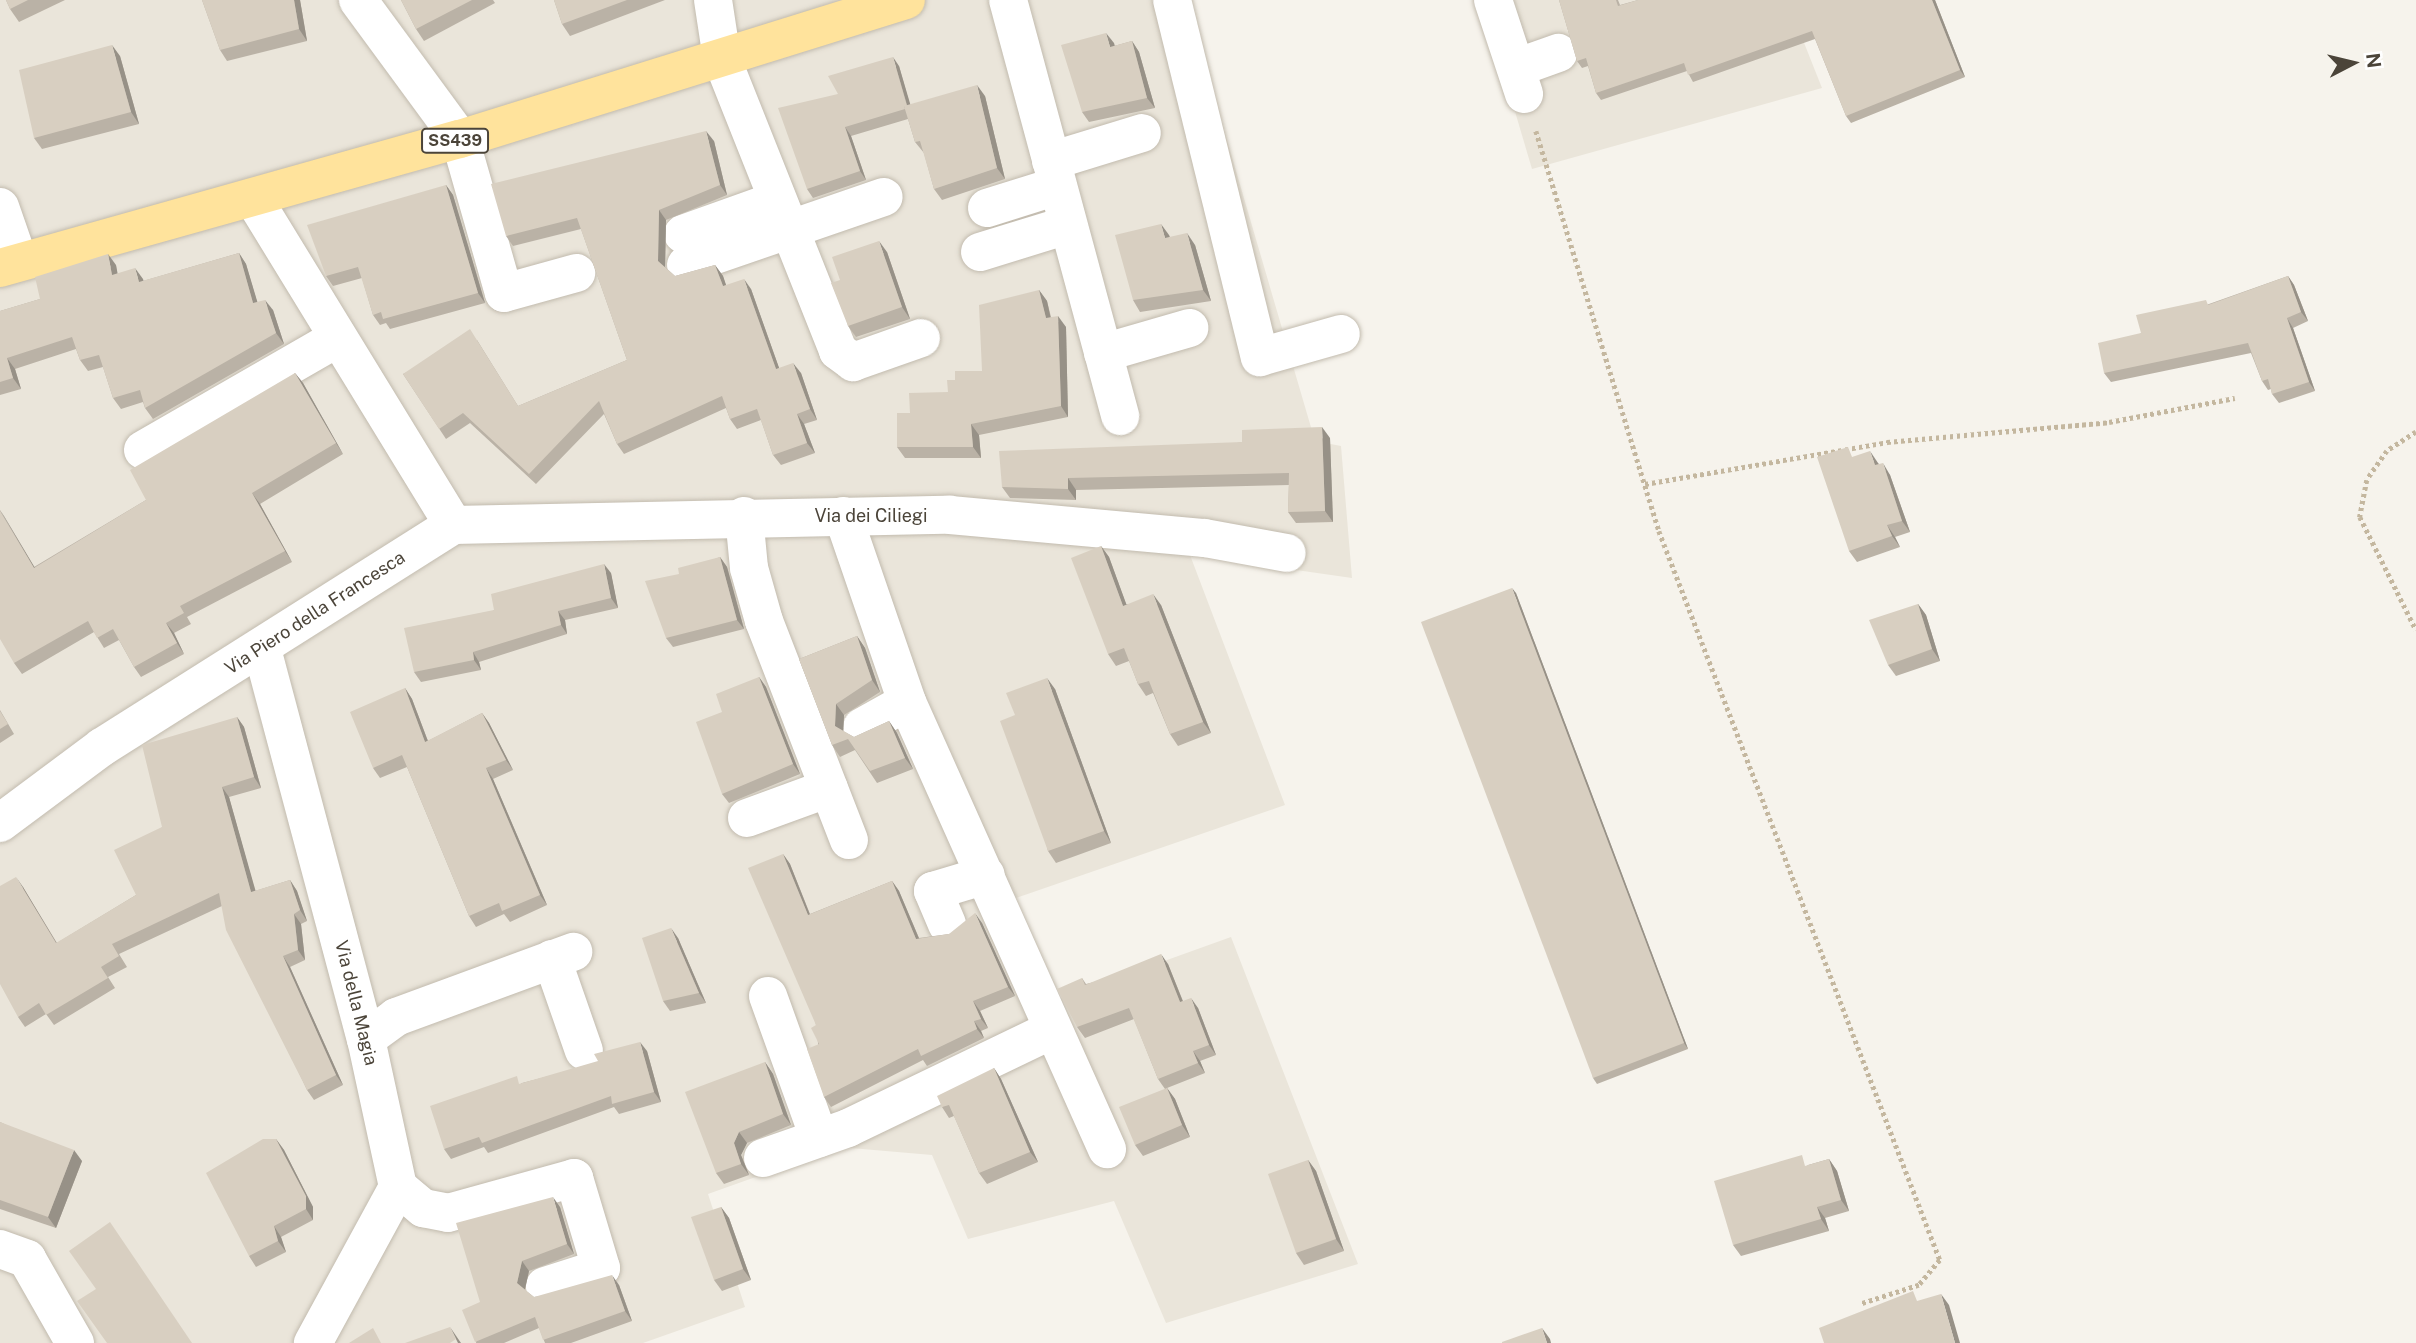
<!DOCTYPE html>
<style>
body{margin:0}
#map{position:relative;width:2416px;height:1343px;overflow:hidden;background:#f6f3ec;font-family:"Public Sans",sans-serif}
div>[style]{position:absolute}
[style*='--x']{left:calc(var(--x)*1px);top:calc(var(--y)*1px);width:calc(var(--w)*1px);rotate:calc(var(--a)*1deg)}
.residential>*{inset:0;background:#eae5da}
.path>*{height:4.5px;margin-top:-2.25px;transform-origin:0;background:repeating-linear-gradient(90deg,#c4b79f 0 3.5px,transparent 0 7px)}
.roads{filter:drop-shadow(0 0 2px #c2bbae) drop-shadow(0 0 2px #c2bbae)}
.minor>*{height:38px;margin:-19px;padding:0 19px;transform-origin:19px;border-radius:19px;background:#fff}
.major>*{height:38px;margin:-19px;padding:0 19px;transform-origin:19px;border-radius:19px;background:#ffe39c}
.wall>*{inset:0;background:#bab2a6}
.shaded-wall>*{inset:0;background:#979187}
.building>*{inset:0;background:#d8cfc1}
span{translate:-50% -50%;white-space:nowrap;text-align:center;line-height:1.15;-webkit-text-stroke:6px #fff;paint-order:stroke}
.shield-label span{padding:2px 5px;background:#fff;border:2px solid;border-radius:5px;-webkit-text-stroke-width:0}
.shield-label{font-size:16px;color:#4b4439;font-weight:700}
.street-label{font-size:18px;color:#4b4439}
.north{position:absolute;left:2318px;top:28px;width:70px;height:70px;-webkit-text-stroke:5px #fff;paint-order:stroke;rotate:83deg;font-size:19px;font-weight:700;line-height:28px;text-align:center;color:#4b4439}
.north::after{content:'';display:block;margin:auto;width:24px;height:32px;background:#4b4439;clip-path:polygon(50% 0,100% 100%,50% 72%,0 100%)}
</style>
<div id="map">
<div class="residential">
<div style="clip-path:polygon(0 0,1186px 0,1315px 441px,1341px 446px,1352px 578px,1190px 555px,1285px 805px,1010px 900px,1053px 1001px,1231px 937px,1358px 1264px,1166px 1323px,1114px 1201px,968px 1239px,932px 1155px,839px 1147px,708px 1194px,745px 1307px,643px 1343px,0 1343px)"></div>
<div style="clip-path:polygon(1482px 0,1787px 0,1822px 88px,1532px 169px)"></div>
</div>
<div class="path">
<div style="--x:1536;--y:131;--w:418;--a:72.9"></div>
<div style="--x:1659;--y:531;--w:781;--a:68.92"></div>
<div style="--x:1940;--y:1260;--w:33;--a:130"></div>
<div style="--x:1919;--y:1285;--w:61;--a:161.9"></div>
<div style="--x:2416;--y:432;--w:35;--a:147"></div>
<div style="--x:2387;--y:451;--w:35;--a:125"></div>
<div style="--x:2367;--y:480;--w:38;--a:101"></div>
<div style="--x:2360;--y:517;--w:126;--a:63.6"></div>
<div style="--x:1645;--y:484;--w:246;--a:-9.8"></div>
<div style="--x:1887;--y:442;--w:223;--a:-5.1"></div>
<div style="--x:2109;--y:422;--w:128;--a:-10.8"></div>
</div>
<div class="roads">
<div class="minor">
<div style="--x:358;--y:0;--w:172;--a:53.7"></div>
<div style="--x:460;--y:139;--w:160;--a:74.1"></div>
<div style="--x:504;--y:293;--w:75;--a:-15.5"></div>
<div style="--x:713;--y:0;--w:60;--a:81.3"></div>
<div style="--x:722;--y:59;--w:314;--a:68.3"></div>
<div style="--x:838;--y:351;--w:19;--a:36"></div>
<div style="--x:853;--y:362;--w:72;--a:-19.4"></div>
<div style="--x:1008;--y:0;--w:431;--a:74.9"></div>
<div style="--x:1172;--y:0;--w:368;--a:76.2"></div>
<div style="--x:1260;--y:357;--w:84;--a:-15.9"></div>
<div style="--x:1493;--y:0;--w:99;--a:71.7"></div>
<div style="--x:1516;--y:68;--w:45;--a:-19.7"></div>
<div style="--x:1051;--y:161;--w:95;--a:-17.1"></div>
<div style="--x:253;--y:198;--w:383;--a:58.5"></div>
<div style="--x:0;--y:207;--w:58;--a:70.9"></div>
<div style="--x:987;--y:208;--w:73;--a:-17.4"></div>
<div style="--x:683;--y:234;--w:98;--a:-19.7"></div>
<div style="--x:980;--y:252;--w:92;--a:-17.1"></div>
<div style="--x:686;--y:265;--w:209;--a:-19"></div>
<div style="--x:1103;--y:353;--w:90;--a:-16.2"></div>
<div style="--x:143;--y:450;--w:223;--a:-29.9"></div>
<div style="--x:744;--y:516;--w:52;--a:84.5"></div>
<div style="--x:749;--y:568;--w:55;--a:74.2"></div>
<div style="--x:764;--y:621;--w:235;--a:68.8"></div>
<div style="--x:843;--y:516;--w:197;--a:71"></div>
<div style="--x:907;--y:702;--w:490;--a:65.9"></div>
<div style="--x:262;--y:649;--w:404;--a:75.1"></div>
<div style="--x:366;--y:1039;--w:151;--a:77.8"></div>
<div style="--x:398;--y:1187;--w:178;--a:118.6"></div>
<div style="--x:862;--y:727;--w:51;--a:-29.1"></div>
<div style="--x:747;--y:818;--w:87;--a:-20.1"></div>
<div style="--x:0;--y:823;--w:127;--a:-36.7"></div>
<div style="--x:102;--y:747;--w:415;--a:-32.3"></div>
<div style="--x:453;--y:525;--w:497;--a:-1.2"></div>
<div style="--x:950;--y:515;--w:256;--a:5.2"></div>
<div style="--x:1205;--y:538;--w:83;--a:10.4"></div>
<div style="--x:947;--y:924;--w:36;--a:-113"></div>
<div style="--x:933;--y:891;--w:55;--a:-16.8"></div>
<div style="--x:552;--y:959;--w:97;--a:70.8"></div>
<div style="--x:768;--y:996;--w:151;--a:70.2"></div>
<div style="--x:366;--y:1039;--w:37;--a:-36"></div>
<div style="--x:396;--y:1017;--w:189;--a:-20.2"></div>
<div style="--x:763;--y:1158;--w:90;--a:-19.4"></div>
<div style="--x:848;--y:1128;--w:224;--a:-25.7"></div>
<div style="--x:398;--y:1187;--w:33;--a:40"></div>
<div style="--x:423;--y:1208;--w:25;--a:11"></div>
<div style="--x:448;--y:1213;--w:131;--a:-15.5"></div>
<div style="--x:574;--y:1178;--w:94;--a:73.3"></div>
<div style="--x:601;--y:1268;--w:59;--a:162.2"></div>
<div style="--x:0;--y:1249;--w:29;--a:20"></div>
<div style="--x:27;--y:1259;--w:97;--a:60.3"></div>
</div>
<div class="major">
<div style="--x:0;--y:268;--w:478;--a:-15.7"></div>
<div style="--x:460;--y:139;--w:467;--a:-17.3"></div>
</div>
</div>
<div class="wall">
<div style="clip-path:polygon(6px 0,65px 0,19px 22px,10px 9px)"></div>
<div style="clip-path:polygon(202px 0,300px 0,307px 41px,227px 61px,220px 50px)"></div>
<div style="clip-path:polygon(401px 0,493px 0,495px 3px,424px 41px,416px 29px)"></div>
<div style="clip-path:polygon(554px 0,665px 0,570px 36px,562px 24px)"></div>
<div style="clip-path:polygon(1559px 0,1618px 0,1620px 5px,1638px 0,1935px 0,1965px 77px,1851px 123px,1846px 116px,1815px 39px,1693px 82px,1687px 71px,1601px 100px,1596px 93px,1588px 66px,1582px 68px,1577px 61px)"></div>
<div style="clip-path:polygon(1132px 41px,1139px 52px,1155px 108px,1089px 122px,1082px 112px,1114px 43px,1114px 46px)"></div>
<div style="clip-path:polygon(120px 56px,139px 124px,42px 149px,34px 138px)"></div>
<div style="clip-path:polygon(899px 66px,910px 105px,985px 96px,1005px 179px,942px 200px,934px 189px,924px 153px,915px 142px,908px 119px,851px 136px,866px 180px,813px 198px,807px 189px,838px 94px)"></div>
<div style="clip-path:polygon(714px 141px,727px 195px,666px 220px,665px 267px,675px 276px,715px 265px,723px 276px,726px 285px,751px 289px,779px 368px,801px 373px,817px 420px,804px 424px,815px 453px,781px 465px,773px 455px,761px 420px,737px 429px,730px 419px,726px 408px,624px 454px,617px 444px,604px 414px,536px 484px,470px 423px,446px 439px,403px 374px,477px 340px,518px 406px,627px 360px,581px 229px,513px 246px,506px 236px)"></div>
<div style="clip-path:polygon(446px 185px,453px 195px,485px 303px,390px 329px,386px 323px,380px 325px,373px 315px,362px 278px,333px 286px,326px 276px)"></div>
<div style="clip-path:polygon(1169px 235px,1170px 237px,1195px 245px,1211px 301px,1140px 312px,1133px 300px)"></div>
<div style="clip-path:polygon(887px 252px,910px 319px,856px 337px,848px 326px,840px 280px)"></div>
<div style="clip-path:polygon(239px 253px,246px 264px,257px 302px,273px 310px,284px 344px,153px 419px,145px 408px,143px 402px,121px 409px,113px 398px,103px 367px,88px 371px,80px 360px,76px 349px,15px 369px,21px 389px,0 395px,0 311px,40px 299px,116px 265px,117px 274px,143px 279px,143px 281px)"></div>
<div style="clip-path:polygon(2288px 276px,2294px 285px,2308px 321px,2293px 328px,2315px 391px,2279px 403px,2272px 394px,2271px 389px,2268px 390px,2262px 381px,2251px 353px,2111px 382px,2104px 373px,2141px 333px,2209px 304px)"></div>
<div style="clip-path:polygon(1039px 290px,1047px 301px,1051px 317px,1066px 327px,1068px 417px,979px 435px,981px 458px,905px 458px,897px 447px,910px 413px,948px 392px,955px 380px,982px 371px)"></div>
<div style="clip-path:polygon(295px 373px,303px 383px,343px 454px,260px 504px,292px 562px,187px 617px,191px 624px,174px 633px,184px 654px,141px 677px,134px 667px,119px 640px,104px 648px,94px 632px,22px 674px,14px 663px,0 510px,34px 567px,146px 500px)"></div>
<div style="clip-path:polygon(1330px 438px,1333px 522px,1296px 523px,1288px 512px,1289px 485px,1076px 490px,1076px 500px,1010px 498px,1002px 487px,1242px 442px)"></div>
<div style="clip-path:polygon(1855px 456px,1878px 463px,1890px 475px,1910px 532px,1895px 537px,1900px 547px,1857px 562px,1849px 551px)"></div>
<div style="clip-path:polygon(1101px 546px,1109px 557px,1126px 604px,1161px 605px,1211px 733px,1178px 746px,1170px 734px,1153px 693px,1146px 696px,1138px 684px,1129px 661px,1116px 666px,1108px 654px)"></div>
<div style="clip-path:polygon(720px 557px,727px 567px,744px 629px,673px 647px,666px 638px,679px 574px)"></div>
<div style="clip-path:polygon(611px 573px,618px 608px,565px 620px,567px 634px,479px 662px,481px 670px,421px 682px,414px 672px,494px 610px)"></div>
<div style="clip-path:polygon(1516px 593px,1688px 1049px,1597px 1084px,1593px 1078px)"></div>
<div style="clip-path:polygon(1918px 604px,1926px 615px,1940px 661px,1896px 676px,1888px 665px)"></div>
<div style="clip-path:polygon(857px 636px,865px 648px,880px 692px,844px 715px,843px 731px,854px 737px,889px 721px,897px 733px,913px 769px,877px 783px,855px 750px,840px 757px,832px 745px,799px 659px)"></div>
<div style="clip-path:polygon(759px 677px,766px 687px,800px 774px,729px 803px,722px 794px,722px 712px)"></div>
<div style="clip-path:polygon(405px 688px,412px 699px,428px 741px,482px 713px,489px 723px,513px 770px,493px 779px,547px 905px,510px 922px,504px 914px,476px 927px,469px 916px,407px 767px,380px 778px,373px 768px)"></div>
<div style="clip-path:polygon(1055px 689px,1111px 843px,1056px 863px,1048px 851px,1015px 715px)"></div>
<div style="clip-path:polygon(0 710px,14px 734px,0 743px)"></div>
<div style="clip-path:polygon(237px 717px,244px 727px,261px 788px,229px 797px,255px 891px,290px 880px,297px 891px,307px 921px,301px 924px,305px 960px,290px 967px,343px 1085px,314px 1100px,307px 1090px,222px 906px,119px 954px,127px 967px,108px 977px,115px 988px,54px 1025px,46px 1014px,25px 1027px,18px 1017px,23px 887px,57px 943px,136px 895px,162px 827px)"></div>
<div style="clip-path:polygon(783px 854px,790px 864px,810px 914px,892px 881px,899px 891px,919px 938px,949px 934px,982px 923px,1015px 996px,980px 1011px,988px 1028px,981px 1031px,984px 1038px,927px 1066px,923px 1060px,831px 1107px,824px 1097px,816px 1025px)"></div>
<div style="clip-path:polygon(678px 938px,706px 1003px,670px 1011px,663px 1001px)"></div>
<div style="clip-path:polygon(1168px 964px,1183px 1001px,1198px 1008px,1216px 1055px,1200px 1061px,1205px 1073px,1167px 1088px,1175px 1099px,1190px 1137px,1143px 1156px,1135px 1145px,1165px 1089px,1158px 1079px,1134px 1019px,1085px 1038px,1077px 1027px,1082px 978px,1086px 984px)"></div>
<div style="clip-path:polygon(647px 1051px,661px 1102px,619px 1114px,614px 1107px,488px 1153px,484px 1147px,451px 1159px,444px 1149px,522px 1083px)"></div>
<div style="clip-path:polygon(765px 1062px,773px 1074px,791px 1125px,747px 1143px,741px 1155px,749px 1175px,724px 1184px,716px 1173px)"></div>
<div style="clip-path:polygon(994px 1068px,1001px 1079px,1038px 1162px,987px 1184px,979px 1173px,954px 1116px,949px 1118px,942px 1107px)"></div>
<div style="clip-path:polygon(0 1122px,82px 1161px,56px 1228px,0 1209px)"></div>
<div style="clip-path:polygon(276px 1139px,284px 1150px,313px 1207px,313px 1220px,281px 1237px,286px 1252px,256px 1267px,249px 1256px)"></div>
<div style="clip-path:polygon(1829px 1159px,1837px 1171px,1849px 1211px,1825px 1218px,1829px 1231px,1741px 1256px,1733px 1245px,1808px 1165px)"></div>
<div style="clip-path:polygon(1308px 1160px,1316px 1171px,1344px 1251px,1304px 1265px,1296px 1253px)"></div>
<div style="clip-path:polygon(560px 1207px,574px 1254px,529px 1271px,525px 1290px,534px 1297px,619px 1285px,632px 1321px,571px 1343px,545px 1343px,539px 1328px,504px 1343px,476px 1343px,480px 1302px)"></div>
<div style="clip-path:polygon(721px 1207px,729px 1218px,751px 1280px,722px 1291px,714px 1280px)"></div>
</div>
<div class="shaded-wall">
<div style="clip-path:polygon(294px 0,300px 0,307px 41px,299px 29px)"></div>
<div style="clip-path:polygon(1932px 0,1935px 0,1965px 77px,1960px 70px)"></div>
<div style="clip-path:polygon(1106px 33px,1114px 43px,1118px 57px,1110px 47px)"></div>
<div style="clip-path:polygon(1132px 41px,1139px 52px,1155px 108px,1147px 98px)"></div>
<div style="clip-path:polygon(112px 45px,120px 56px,139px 124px,131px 112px)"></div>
<div style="clip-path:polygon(893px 57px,899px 66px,914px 117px,908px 108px)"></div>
<div style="clip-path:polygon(977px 85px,985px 96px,1005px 179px,997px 168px)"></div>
<div style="clip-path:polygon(845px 127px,851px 136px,866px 180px,860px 171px)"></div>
<div style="clip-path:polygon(706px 131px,714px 141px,727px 195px,720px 185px)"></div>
<div style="clip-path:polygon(446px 185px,453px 195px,485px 303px,478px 293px)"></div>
<div style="clip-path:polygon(659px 210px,666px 220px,665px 271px,658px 261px)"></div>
<div style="clip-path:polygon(1161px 224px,1169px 235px,1173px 250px,1165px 238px)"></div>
<div style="clip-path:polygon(1187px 233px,1195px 245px,1211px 301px,1203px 290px)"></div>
<div style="clip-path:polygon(879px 241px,887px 252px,910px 319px,902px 307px)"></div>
<div style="clip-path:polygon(239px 253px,246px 264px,261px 314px,253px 303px)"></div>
<div style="clip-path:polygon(108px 254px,116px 265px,120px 286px,112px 275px)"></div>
<div style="clip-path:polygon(715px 265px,723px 276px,730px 297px,723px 286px)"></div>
<div style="clip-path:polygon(135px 268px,143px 279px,147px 293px,139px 282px)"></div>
<div style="clip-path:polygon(2288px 276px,2294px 285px,2308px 321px,2301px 312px)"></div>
<div style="clip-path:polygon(744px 279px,751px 289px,783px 379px,776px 369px)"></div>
<div style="clip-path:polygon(1039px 290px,1047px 301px,1053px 329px,1046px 318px)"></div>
<div style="clip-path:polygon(265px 300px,273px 310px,284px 344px,276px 333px)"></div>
<div style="clip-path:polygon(1058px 316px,1066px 327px,1068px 417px,1061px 406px)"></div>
<div style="clip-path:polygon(2287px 318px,2293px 328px,2315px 391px,2309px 382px)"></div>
<div style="clip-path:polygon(7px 358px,15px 369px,21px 389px,13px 378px)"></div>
<div style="clip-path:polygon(793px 363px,801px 373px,817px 420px,810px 409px)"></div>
<div style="clip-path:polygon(295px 373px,303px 383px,343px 454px,336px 443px)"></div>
<div style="clip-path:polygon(797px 414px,804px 424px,815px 453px,807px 443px)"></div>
<div style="clip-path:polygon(971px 424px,979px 435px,981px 458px,973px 447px)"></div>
<div style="clip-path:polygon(1322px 427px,1330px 438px,1333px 522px,1325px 511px)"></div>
<div style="clip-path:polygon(1870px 451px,1878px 463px,1883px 476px,1875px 465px)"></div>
<div style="clip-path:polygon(1883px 463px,1890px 475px,1910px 532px,1902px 521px)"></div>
<div style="clip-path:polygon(1068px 478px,1076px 490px,1076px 500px,1068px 489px)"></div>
<div style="clip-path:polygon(252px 493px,260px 504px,292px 562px,285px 551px)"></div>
<div style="clip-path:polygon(0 510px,4px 516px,41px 578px,34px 568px)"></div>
<div style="clip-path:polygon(1887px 525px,1895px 537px,1900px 547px,1892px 536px)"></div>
<div style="clip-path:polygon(1101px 546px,1109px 557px,1131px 617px,1123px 606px)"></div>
<div style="clip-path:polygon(720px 557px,727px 567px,744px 629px,737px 620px)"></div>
<div style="clip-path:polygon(604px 564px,611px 573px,618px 608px,611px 598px)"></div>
<div style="clip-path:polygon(1512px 588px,1516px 593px,1688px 1049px,1684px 1043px)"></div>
<div style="clip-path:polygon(1153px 594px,1161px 605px,1211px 733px,1203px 722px)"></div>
<div style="clip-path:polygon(1918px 604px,1926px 615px,1940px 661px,1932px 649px)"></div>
<div style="clip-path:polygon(558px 611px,565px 620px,567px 634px,561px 625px)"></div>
<div style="clip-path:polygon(166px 623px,174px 633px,184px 654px,177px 643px)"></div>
<div style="clip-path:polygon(857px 636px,865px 648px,880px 692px,872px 680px)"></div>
<div style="clip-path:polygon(473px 652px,479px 662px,481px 670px,474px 660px)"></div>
<div style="clip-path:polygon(759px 677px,766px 687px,800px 774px,793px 764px)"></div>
<div style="clip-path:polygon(1047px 678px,1055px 689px,1111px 843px,1104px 831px)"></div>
<div style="clip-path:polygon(405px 688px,412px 699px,432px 752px,425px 742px)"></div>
<div style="clip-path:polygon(836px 704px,844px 715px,843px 737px,835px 726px)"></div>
<div style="clip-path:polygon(482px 713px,489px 723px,513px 770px,506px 760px)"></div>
<div style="clip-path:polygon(237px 717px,244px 727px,261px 788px,254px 777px)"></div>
<div style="clip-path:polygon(889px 721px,897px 733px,913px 769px,905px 758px)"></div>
<div style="clip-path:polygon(486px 768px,493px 779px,547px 905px,540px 895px)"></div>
<div style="clip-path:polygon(222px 787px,229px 797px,259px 903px,251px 892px)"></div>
<div style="clip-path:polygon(783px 854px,790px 864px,814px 925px,808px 915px)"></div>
<div style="clip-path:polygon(16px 877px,23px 887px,63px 954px,56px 943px)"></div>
<div style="clip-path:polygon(290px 880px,297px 891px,307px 921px,300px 910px)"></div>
<div style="clip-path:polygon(892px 881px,899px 891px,923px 948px,916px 939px)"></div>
<div style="clip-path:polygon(975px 913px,982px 923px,1015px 996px,1008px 987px)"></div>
<div style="clip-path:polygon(294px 914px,301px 924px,305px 960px,298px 950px)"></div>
<div style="clip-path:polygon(671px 928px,678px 938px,706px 1003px,699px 993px)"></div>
<div style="clip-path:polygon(1161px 954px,1168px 964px,1187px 1012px,1180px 1002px)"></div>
<div style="clip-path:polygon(283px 956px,290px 967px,343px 1085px,336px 1075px)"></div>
<div style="clip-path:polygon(1191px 998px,1198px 1008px,1216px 1055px,1209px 1045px)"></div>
<div style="clip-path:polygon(973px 1001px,980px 1011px,988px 1028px,981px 1019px)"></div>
<div style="clip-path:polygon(974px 1021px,981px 1031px,984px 1038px,977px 1029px)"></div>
<div style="clip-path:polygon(640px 1042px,647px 1051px,661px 1102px,654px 1092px)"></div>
<div style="clip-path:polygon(1193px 1051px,1200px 1061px,1205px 1073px,1198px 1063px)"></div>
<div style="clip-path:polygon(765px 1062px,773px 1074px,791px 1125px,783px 1114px)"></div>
<div style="clip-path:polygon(994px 1068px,1001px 1079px,1038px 1162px,1030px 1152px)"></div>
<div style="clip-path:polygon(1167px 1088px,1175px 1099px,1190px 1137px,1182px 1125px)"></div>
<div style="clip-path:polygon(739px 1132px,747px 1143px,741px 1155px,749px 1175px,741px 1164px,734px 1143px)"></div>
<div style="clip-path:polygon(276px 1139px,284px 1150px,313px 1207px,313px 1220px,306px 1209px)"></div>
<div style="clip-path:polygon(74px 1150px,82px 1161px,56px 1228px,48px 1217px)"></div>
<div style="clip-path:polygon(1829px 1159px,1837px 1171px,1849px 1211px,1841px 1200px)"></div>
<div style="clip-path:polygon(1308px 1160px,1316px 1171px,1344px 1251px,1336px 1239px)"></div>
<div style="clip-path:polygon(553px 1197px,560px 1207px,574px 1254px,567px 1244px)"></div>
<div style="clip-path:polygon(721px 1207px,729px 1218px,751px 1280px,743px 1269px)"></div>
<div style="clip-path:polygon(1817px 1207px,1825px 1218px,1829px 1231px,1821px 1219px)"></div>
<div style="clip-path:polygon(274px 1226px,281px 1237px,286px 1252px,278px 1241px)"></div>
<div style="clip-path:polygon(522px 1261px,529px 1271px,524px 1293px,517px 1283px)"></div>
<div style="clip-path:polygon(612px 1275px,619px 1285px,632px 1321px,625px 1311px)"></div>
<div style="clip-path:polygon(1941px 1294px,1949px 1305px,1960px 1343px,1955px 1343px)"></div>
<div style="clip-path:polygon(450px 1327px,461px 1343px,458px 1343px)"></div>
<div style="clip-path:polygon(1542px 1328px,1550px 1339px,1551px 1343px,1547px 1343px)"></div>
</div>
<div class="building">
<div style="clip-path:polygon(6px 0,28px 0,10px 9px)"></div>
<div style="clip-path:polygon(202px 0,294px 0,299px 29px,220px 50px)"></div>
<div style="clip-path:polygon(401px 0,472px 0,416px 29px)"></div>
<div style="clip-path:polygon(554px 0,627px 0,562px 24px)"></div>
<div style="clip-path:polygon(1559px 0,1616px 0,1618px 6px,1638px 0,1932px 0,1960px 70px,1846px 116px,1812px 31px,1688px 75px,1684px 63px,1596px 93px,1586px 58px,1577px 61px)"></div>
<div style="clip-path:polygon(1106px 33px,1110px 47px,1132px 41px,1147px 98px,1082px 112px,1061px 45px)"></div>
<div style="clip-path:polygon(112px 45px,131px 112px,34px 138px,19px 70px)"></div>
<div style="clip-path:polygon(893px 57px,907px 106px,904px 106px,905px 109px,845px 127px,860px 171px,807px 189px,778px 108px,838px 94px,828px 76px)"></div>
<div style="clip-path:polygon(977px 85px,997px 168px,934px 189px,920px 141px,915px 142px,904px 106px)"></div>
<div style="clip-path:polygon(706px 131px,720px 185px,659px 210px,658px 261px,675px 276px,715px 265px,723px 286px,744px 279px,776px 369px,793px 363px,810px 409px,797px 414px,807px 443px,773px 455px,757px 409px,730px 419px,722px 396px,617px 444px,599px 401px,529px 474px,463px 413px,439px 429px,403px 374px,470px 329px,518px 406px,627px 360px,577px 218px,506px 236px,491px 184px)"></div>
<div style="clip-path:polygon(446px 185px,478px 293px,383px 319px,381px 312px,373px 315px,358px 267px,326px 276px,307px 225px)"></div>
<div style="clip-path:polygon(1161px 224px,1165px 238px,1187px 233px,1203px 290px,1133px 300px,1115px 235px)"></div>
<div style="clip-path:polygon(879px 241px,902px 307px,848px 326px,831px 283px,840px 280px,832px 257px)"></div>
<div style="clip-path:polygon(239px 253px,253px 303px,265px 300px,276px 333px,145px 408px,140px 390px,113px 398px,99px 355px,80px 360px,72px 337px,7px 358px,13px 378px,0 382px,0 311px,40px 299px,35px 277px,108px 254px,112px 275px,135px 268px,139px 282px)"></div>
<div style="clip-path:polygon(2288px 276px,2301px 312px,2287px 318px,2309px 382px,2272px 394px,2268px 379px,2262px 381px,2248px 343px,2104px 373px,2098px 343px,2141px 333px,2136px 315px,2206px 300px,2208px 305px)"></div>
<div style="clip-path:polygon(1039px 290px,1046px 318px,1058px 316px,1061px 406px,971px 424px,973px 447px,897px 447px,897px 413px,910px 413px,909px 393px,948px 392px,947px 380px,955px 380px,955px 371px,982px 371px,979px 305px)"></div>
<div style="clip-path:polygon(295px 373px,336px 443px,252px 493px,285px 551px,180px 606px,184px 613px,166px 623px,177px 643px,134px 667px,113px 629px,97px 638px,88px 621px,14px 663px,0 639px,0 511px,34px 568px,146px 500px,130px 470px)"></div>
<div style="clip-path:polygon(1322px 427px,1325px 511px,1288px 512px,1289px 473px,1068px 478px,1068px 489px,1002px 487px,999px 451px,1242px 442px,1242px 430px)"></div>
<div style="clip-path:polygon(1848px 447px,1852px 457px,1870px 451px,1875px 465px,1883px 463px,1902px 521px,1887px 525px,1892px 536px,1849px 551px,1817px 457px)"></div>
<div style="clip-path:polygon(1101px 546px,1123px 606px,1153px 594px,1203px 722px,1170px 734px,1149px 681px,1138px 684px,1124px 648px,1108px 654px,1071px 558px)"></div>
<div style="clip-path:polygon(720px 557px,737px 620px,666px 638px,645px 581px,679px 574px,678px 568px)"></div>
<div style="clip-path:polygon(604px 564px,611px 598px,558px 611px,561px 625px,473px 652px,474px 660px,414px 672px,404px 628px,494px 610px,491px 594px)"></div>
<div style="clip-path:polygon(1512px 588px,1684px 1043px,1593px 1078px,1421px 622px)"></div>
<div style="clip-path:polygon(1918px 604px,1932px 649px,1888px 665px,1869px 620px)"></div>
<div style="clip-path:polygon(857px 636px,872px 680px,836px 704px,835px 726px,854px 737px,889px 721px,905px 758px,870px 771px,848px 739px,832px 745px,799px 659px)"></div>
<div style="clip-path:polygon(759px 677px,793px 764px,722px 794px,696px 722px,722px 712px,716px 694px)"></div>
<div style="clip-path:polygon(1047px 678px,1104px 831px,1048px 851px,1000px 721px,1015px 715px,1006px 693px)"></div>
<div style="clip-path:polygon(405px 688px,425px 742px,482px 713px,506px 760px,486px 768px,540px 895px,502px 911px,499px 903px,469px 916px,402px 755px,373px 768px,350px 712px)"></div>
<div style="clip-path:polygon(0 711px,8px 724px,0 729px)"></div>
<div style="clip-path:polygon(237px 717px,254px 777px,222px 787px,251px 892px,290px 880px,300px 910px,294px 914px,298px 950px,283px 956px,336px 1075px,307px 1090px,226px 930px,219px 893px,112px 944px,119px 956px,101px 967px,108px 978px,46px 1015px,39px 1003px,18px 1017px,0 984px,0 886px,16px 877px,56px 943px,136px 895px,114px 850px,162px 827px,142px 745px)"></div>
<div style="clip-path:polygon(783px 854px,808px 915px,892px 881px,916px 939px,949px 934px,975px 913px,1008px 987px,973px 1001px,981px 1019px,974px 1021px,977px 1029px,921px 1056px,918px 1049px,824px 1097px,807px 1049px,819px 1044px,811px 1028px,816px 1025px,748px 868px)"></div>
<div style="clip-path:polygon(671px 928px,699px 993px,663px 1001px,642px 938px)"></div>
<div style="clip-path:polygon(1161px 954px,1180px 1002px,1191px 998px,1209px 1045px,1193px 1051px,1198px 1063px,1158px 1079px,1129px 1008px,1077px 1027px,1057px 989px,1082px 978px,1085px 985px)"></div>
<div style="clip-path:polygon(640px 1042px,654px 1092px,612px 1104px,611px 1096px,482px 1143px,479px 1137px,444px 1149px,430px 1106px,517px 1076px,519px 1084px,598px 1061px,594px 1054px)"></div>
<div style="clip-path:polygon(765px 1062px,783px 1114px,739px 1132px,734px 1143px,741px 1164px,716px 1173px,685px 1092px)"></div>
<div style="clip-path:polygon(994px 1068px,1030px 1152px,979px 1173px,949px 1105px,942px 1107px,937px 1096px)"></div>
<div style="clip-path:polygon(1167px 1088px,1182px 1125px,1135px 1145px,1119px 1107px)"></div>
<div style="clip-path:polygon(0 1122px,74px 1150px,48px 1217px,0 1200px)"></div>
<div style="clip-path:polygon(263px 1139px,276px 1139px,306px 1196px,306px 1209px,274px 1226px,278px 1241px,249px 1256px,206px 1173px)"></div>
<div style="clip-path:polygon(1802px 1155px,1805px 1166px,1829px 1159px,1841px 1200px,1817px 1207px,1821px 1219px,1733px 1245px,1714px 1181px)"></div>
<div style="clip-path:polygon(1308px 1160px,1336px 1239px,1296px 1253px,1268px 1174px)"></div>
<div style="clip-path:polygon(553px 1197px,567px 1244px,522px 1261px,517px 1283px,534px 1297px,612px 1275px,625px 1311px,543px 1340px,535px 1317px,475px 1342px,462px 1310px,480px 1302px,456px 1223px)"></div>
<div style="clip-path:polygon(721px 1207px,743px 1269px,714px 1280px,691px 1217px)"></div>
<div style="clip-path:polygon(110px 1222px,192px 1343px,107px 1343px,77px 1301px,96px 1289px,69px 1251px)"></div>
<div style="clip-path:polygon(1913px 1291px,1917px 1301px,1941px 1294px,1955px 1343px,1824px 1343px,1819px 1328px)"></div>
<div style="clip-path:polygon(450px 1327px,456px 1339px,450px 1343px,405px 1343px)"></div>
<div style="clip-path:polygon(373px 1328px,381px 1343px,349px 1343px)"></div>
<div style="clip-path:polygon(1542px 1328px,1547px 1343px,1502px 1343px,1502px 1342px)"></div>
</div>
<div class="shield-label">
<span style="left:455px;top:141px">SS439</span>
</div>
<div class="street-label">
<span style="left:871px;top:516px">Via dei Ciliegi</span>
<span style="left:315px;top:613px;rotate:-33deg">Via Piero della Francesca</span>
<span style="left:356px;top:1003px;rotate:76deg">Via della Magia</span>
</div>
<div class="north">N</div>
</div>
